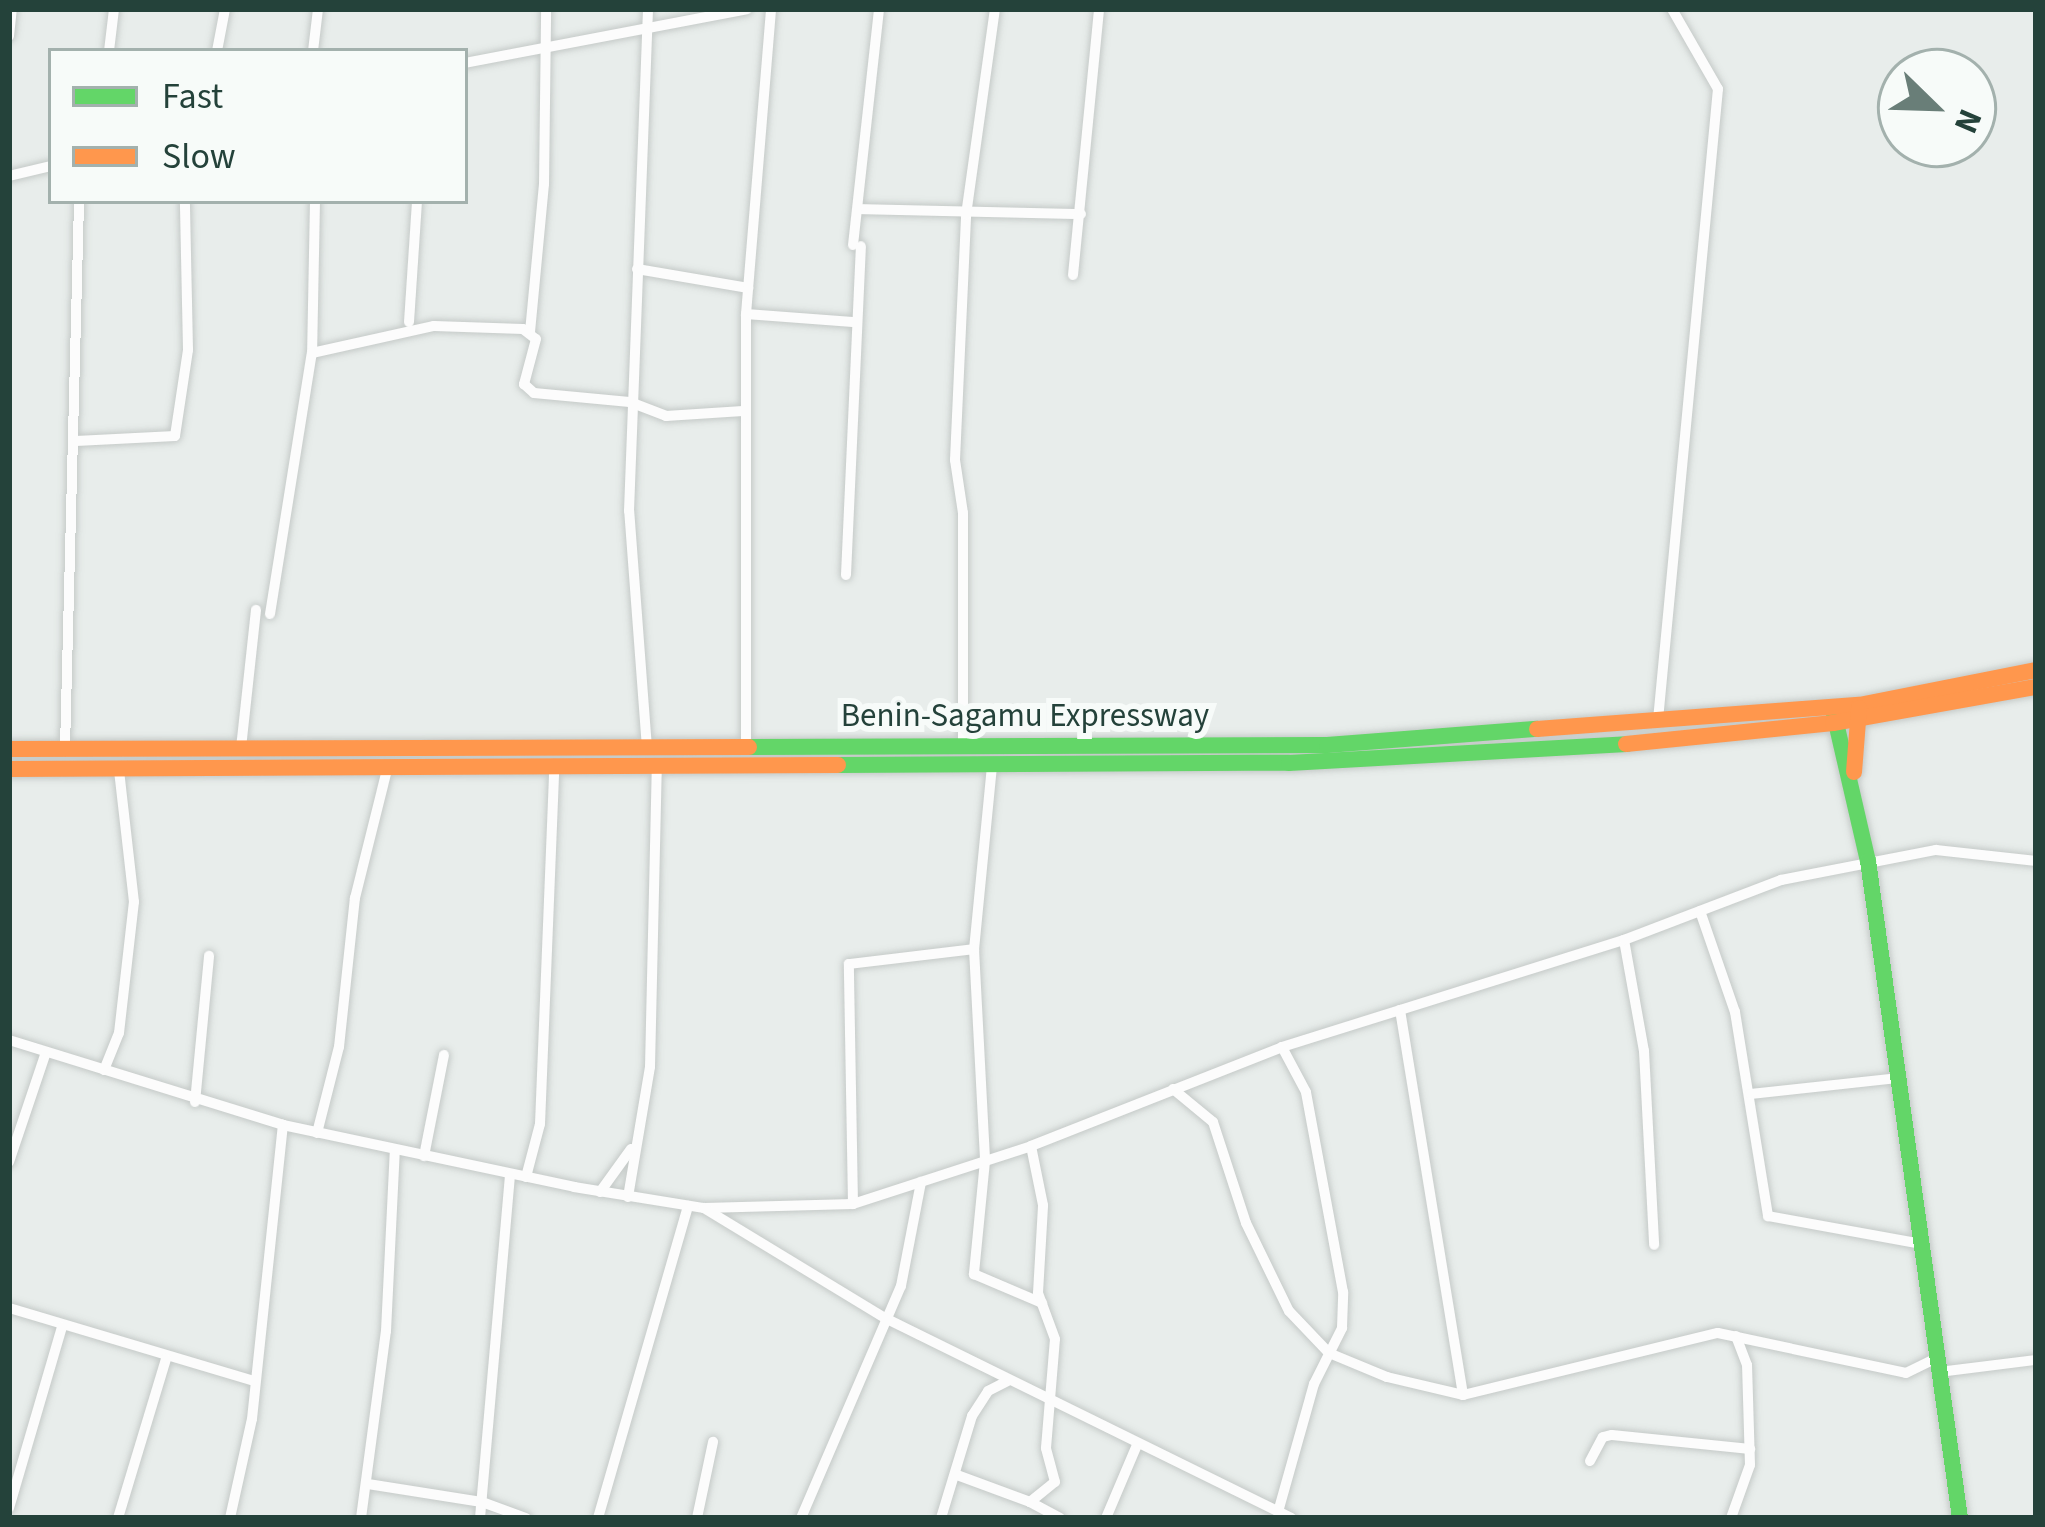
<!DOCTYPE html>
<style>
body{margin:0}
#map{position:relative;width:2045px;height:1527px;overflow:hidden;background:#e8edeb;font-family:"Source Sans 3",sans-serif}
div>[style]{position:absolute}
[style*='--x']{left:calc(var(--x)*1px);top:calc(var(--y)*1px);width:calc(var(--w)*1px);rotate:calc(var(--a)*1deg)}
.roads{filter:drop-shadow(0 0 3px #c5cac8) drop-shadow(0 0 3px #c5cac8)}
.street>*{height:10px;margin:-5px;padding:0 5px;transform-origin:5px;border-radius:5px;background:#fcfcfc}
.fast>*{height:16px;margin:-8px;padding:0 8px;transform-origin:8px;border-radius:8px;background:#63d668}
.slow>*{height:16px;margin:-8px;padding:0 8px;transform-origin:8px;border-radius:8px;background:#ff974d}
span{translate:-50% -50%;white-space:nowrap;text-align:center;line-height:1.15;-webkit-text-stroke:12px #f7fbf9;paint-order:stroke}
.street-label{font-size:33px;color:#24423a}
.frame{position:absolute;inset:0;border:12px solid #24423a;pointer-events:none}
.legend{position:absolute;left:48px;top:48px;width:420px;height:156px;box-sizing:border-box;background:#f7fbf9;border:3px solid #a3b1ad;margin:0;padding:15px 21px;list-style:none;font-size:36px;color:#24423a}
.legend li{display:flex;align-items:center;gap:24px;height:60px}
.legend b{width:60px;border:3px solid #a3b1ad}
.north{position:absolute;left:1877px;top:48px;width:120px;height:120px;box-sizing:border-box;background:#f7fbf9;border:3px solid #a3b1ad;border-radius:50%;rotate:113deg;font-size:33px;font-weight:700;line-height:48px;text-align:center;color:#24423a}
.north::after{content:'';display:block;margin:auto;width:42px;height:54px;background:#697e78;clip-path:polygon(50% 0,100% 100%,50% 72%,0 100%)}
</style>
<div id="map">
<div class="roads">
<div class="street">
<div style="--x:9;--y:36;--w:27;--a:-84"></div>
<div style="--x:109;--y:51;--w:42;--a:-83.2"></div>
<div style="--x:217;--y:51;--w:43;--a:-79.2"></div>
<div style="--x:313;--y:51;--w:42;--a:-83.2"></div>
<div style="--x:465;--y:63;--w:287;--a:-10.8"></div>
<div style="--x:9;--y:176;--w:43;--a:-13.4"></div>
<div style="--x:315;--y:201;--w:152;--a:91.1"></div>
<div style="--x:312;--y:353;--w:125;--a:-12.5"></div>
<div style="--x:434;--y:326;--w:89;--a:1.9"></div>
<div style="--x:523;--y:329;--w:16;--a:38"></div>
<div style="--x:536;--y:339;--w:47;--a:104.9"></div>
<div style="--x:524;--y:384;--w:13;--a:42"></div>
<div style="--x:534;--y:393;--w:96;--a:5.4"></div>
<div style="--x:630;--y:402;--w:39;--a:21"></div>
<div style="--x:666;--y:416;--w:77;--a:-3.7"></div>
<div style="--x:860;--y:209;--w:221;--a:1.3"></div>
<div style="--x:853;--y:245;--w:237;--a:-83.7"></div>
<div style="--x:637;--y:269;--w:113;--a:9.7"></div>
<div style="--x:1073;--y:275;--w:267;--a:-84.4"></div>
<div style="--x:746;--y:314;--w:107;--a:4.3"></div>
<div style="--x:409;--y:322;--w:121;--a:-86.2"></div>
<div style="--x:530;--y:332;--w:149;--a:-84.6"></div>
<div style="--x:544;--y:184;--w:175;--a:-89.3"></div>
<div style="--x:76;--y:441;--w:99;--a:-2.9"></div>
<div style="--x:175;--y:436;--w:87;--a:-81.4"></div>
<div style="--x:188;--y:350;--w:149;--a:-91.2"></div>
<div style="--x:846;--y:575;--w:329;--a:-87.4"></div>
<div style="--x:270;--y:614;--w:264;--a:-80.9"></div>
<div style="--x:1658;--y:720;--w:634;--a:-84.57"></div>
<div style="--x:1718;--y:89;--w:92;--a:-119.9"></div>
<div style="--x:963;--y:744;--w:231;--a:-90"></div>
<div style="--x:963;--y:513;--w:54;--a:-98.6"></div>
<div style="--x:955;--y:460;--w:245;--a:-87.4"></div>
<div style="--x:966;--y:215;--w:208;--a:-82"></div>
<div style="--x:746;--y:747;--w:433;--a:-90"></div>
<div style="--x:746;--y:314;--w:306;--a:-85.3"></div>
<div style="--x:65;--y:748;--w:547;--a:-88.53"></div>
<div style="--x:241;--y:748;--w:139;--a:-83.8"></div>
<div style="--x:647;--y:748;--w:238;--a:-94.3"></div>
<div style="--x:629;--y:511;--w:502;--a:-87.83"></div>
<div style="--x:992;--y:766;--w:184;--a:95.6"></div>
<div style="--x:974;--y:949;--w:212;--a:87"></div>
<div style="--x:985;--y:1161;--w:114;--a:95.6"></div>
<div style="--x:974;--y:1274;--w:74;--a:23.1"></div>
<div style="--x:1700;--y:911;--w:107;--a:70.9"></div>
<div style="--x:1735;--y:1012;--w:207;--a:80.8"></div>
<div style="--x:1768;--y:1216;--w:157;--a:10.3"></div>
<div style="--x:1624;--y:940;--w:113;--a:79.8"></div>
<div style="--x:1644;--y:1051;--w:194;--a:87"></div>
<div style="--x:1400;--y:1010;--w:390;--a:80.7"></div>
<div style="--x:9;--y:1040;--w:287;--a:17.2"></div>
<div style="--x:283;--y:1125;--w:298;--a:12"></div>
<div style="--x:574;--y:1187;--w:132;--a:9.2"></div>
<div style="--x:704;--y:1208;--w:149;--a:-1.5"></div>
<div style="--x:853;--y:1204;--w:187;--a:-18"></div>
<div style="--x:1031;--y:1146;--w:270;--a:-21.5"></div>
<div style="--x:1282;--y:1047;--w:358;--a:-17.4"></div>
<div style="--x:1624;--y:940;--w:168;--a:-20.9"></div>
<div style="--x:1781;--y:880;--w:158;--a:-11"></div>
<div style="--x:1936;--y:850;--w:101;--a:6.3"></div>
<div style="--x:104;--y:1070;--w:40;--a:-68"></div>
<div style="--x:119;--y:1033;--w:132;--a:-83.5"></div>
<div style="--x:134;--y:902;--w:133;--a:-96.5"></div>
<div style="--x:1173;--y:1089;--w:52;--a:39.5"></div>
<div style="--x:1213;--y:1122;--w:106;--a:71.9"></div>
<div style="--x:1246;--y:1223;--w:98;--a:64"></div>
<div style="--x:1289;--y:1311;--w:58;--a:46.4"></div>
<div style="--x:1329;--y:1353;--w:63;--a:22.5"></div>
<div style="--x:1387;--y:1377;--w:78;--a:13.3"></div>
<div style="--x:1463;--y:1395;--w:262;--a:-13.7"></div>
<div style="--x:1718;--y:1333;--w:192;--a:12"></div>
<div style="--x:1906;--y:1373;--w:34;--a:-26"></div>
<div style="--x:1751;--y:1094;--w:149;--a:-6.2"></div>
<div style="--x:195;--y:1102;--w:147;--a:-84.5"></div>
<div style="--x:317;--y:1133;--w:89;--a:-75.7"></div>
<div style="--x:339;--y:1047;--w:150;--a:-83.9"></div>
<div style="--x:355;--y:898;--w:136;--a:-76"></div>
<div style="--x:424;--y:1156;--w:103;--a:-78.8"></div>
<div style="--x:9;--y:1162;--w:116;--a:-71.4"></div>
<div style="--x:526;--y:1177;--w:55;--a:-75.2"></div>
<div style="--x:540;--y:1124;--w:356;--a:-87.7"></div>
<div style="--x:600;--y:1192;--w:53;--a:-54.2"></div>
<div style="--x:628;--y:1197;--w:132;--a:-80.4"></div>
<div style="--x:650;--y:1067;--w:302;--a:-88.7"></div>
<div style="--x:853;--y:1204;--w:240;--a:-91"></div>
<div style="--x:849;--y:964;--w:126;--a:-6.8"></div>
<div style="--x:704;--y:1208;--w:212;--a:31.3"></div>
<div style="--x:885;--y:1318;--w:453;--a:26.2"></div>
<div style="--x:9;--y:1308;--w:256;--a:16.6"></div>
<div style="--x:1939;--y:1372;--w:98;--a:-7.1"></div>
<div style="--x:1590;--y:1461;--w:27;--a:-62"></div>
<div style="--x:1603;--y:1437;--w:9;--a:-13"></div>
<div style="--x:1612;--y:1435;--w:139;--a:5.8"></div>
<div style="--x:957;--y:1475;--w:78;--a:20.3"></div>
<div style="--x:1030;--y:1502;--w:32;--a:-39"></div>
<div style="--x:1055;--y:1482;--w:35;--a:-105"></div>
<div style="--x:1046;--y:1448;--w:109;--a:-85.3"></div>
<div style="--x:1055;--y:1339;--w:49;--a:-110.3"></div>
<div style="--x:1038;--y:1293;--w:88;--a:-86.7"></div>
<div style="--x:1043;--y:1205;--w:60;--a:-101.5"></div>
<div style="--x:368;--y:1484;--w:115;--a:9"></div>
<div style="--x:482;--y:1502;--w:47;--a:20"></div>
<div style="--x:1030;--y:1502;--w:34;--a:28"></div>
<div style="--x:9;--y:1508;--w:189;--a:-73.7"></div>
<div style="--x:1278;--y:1512;--w:133;--a:-74.3"></div>
<div style="--x:1314;--y:1384;--w:63;--a:-63.4"></div>
<div style="--x:1342;--y:1328;--w:36;--a:-88"></div>
<div style="--x:1343;--y:1292;--w:203;--a:-100.5"></div>
<div style="--x:1306;--y:1092;--w:51;--a:-118.1"></div>
<div style="--x:118;--y:1518;--w:166;--a:-73.2"></div>
<div style="--x:230;--y:1518;--w:101;--a:-77.5"></div>
<div style="--x:252;--y:1419;--w:296;--a:-84"></div>
<div style="--x:361;--y:1518;--w:189;--a:-82.4"></div>
<div style="--x:386;--y:1331;--w:181;--a:-87.2"></div>
<div style="--x:480;--y:1518;--w:345;--a:-85"></div>
<div style="--x:598;--y:1518;--w:325;--a:-73.9"></div>
<div style="--x:697;--y:1518;--w:78;--a:-78.1"></div>
<div style="--x:801;--y:1518;--w:253;--a:-66.7"></div>
<div style="--x:901;--y:1286;--w:106;--a:-79.1"></div>
<div style="--x:941;--y:1518;--w:107;--a:-73.1"></div>
<div style="--x:972;--y:1416;--w:30;--a:-57"></div>
<div style="--x:988;--y:1391;--w:22;--a:-27"></div>
<div style="--x:1106;--y:1518;--w:79;--a:-67"></div>
<div style="--x:1731;--y:1518;--w:56;--a:-70.3"></div>
<div style="--x:1750;--y:1465;--w:100;--a:-91.7"></div>
<div style="--x:1747;--y:1365;--w:31;--a:-111"></div>
</div>
<div class="fast">
<div style="--x:1834;--y:714;--w:151;--a:77"></div>
<div style="--x:1868;--y:861;--w:663;--a:82.03"></div>
<div style="--x:749;--y:747;--w:578;--a:-0.2"></div>
<div style="--x:1327;--y:745;--w:211;--a:-4.4"></div>
<div style="--x:838;--y:765;--w:451;--a:-0.3"></div>
<div style="--x:1289;--y:763;--w:338;--a:-3.2"></div>
</div>
<div class="slow">
<div style="--x:1537;--y:729;--w:323;--a:-4.3"></div>
<div style="--x:1859;--y:705;--w:180;--a:-11.2"></div>
<div style="--x:1626;--y:744;--w:208;--a:-5.8"></div>
<div style="--x:1833;--y:723;--w:206;--a:-10.1"></div>
<div style="--x:9;--y:749;--w:740;--a:-0.15"></div>
<div style="--x:9;--y:769;--w:829;--a:-0.28"></div>
<div style="--x:1854;--y:772;--w:64;--a:-85.5"></div>
</div>
</div>
<div class="street-label">
<span style="left:1025px;top:716px">Benin-Sagamu Expressway</span>
</div>
<div class="frame"></div>
<ul class="legend">
<li><b style="height:15px;background:#63d668"></b>Fast</li>
<li><b style="height:15px;background:#ff974d"></b>Slow</li>
</ul>
<div class="north">N</div>
</div>
